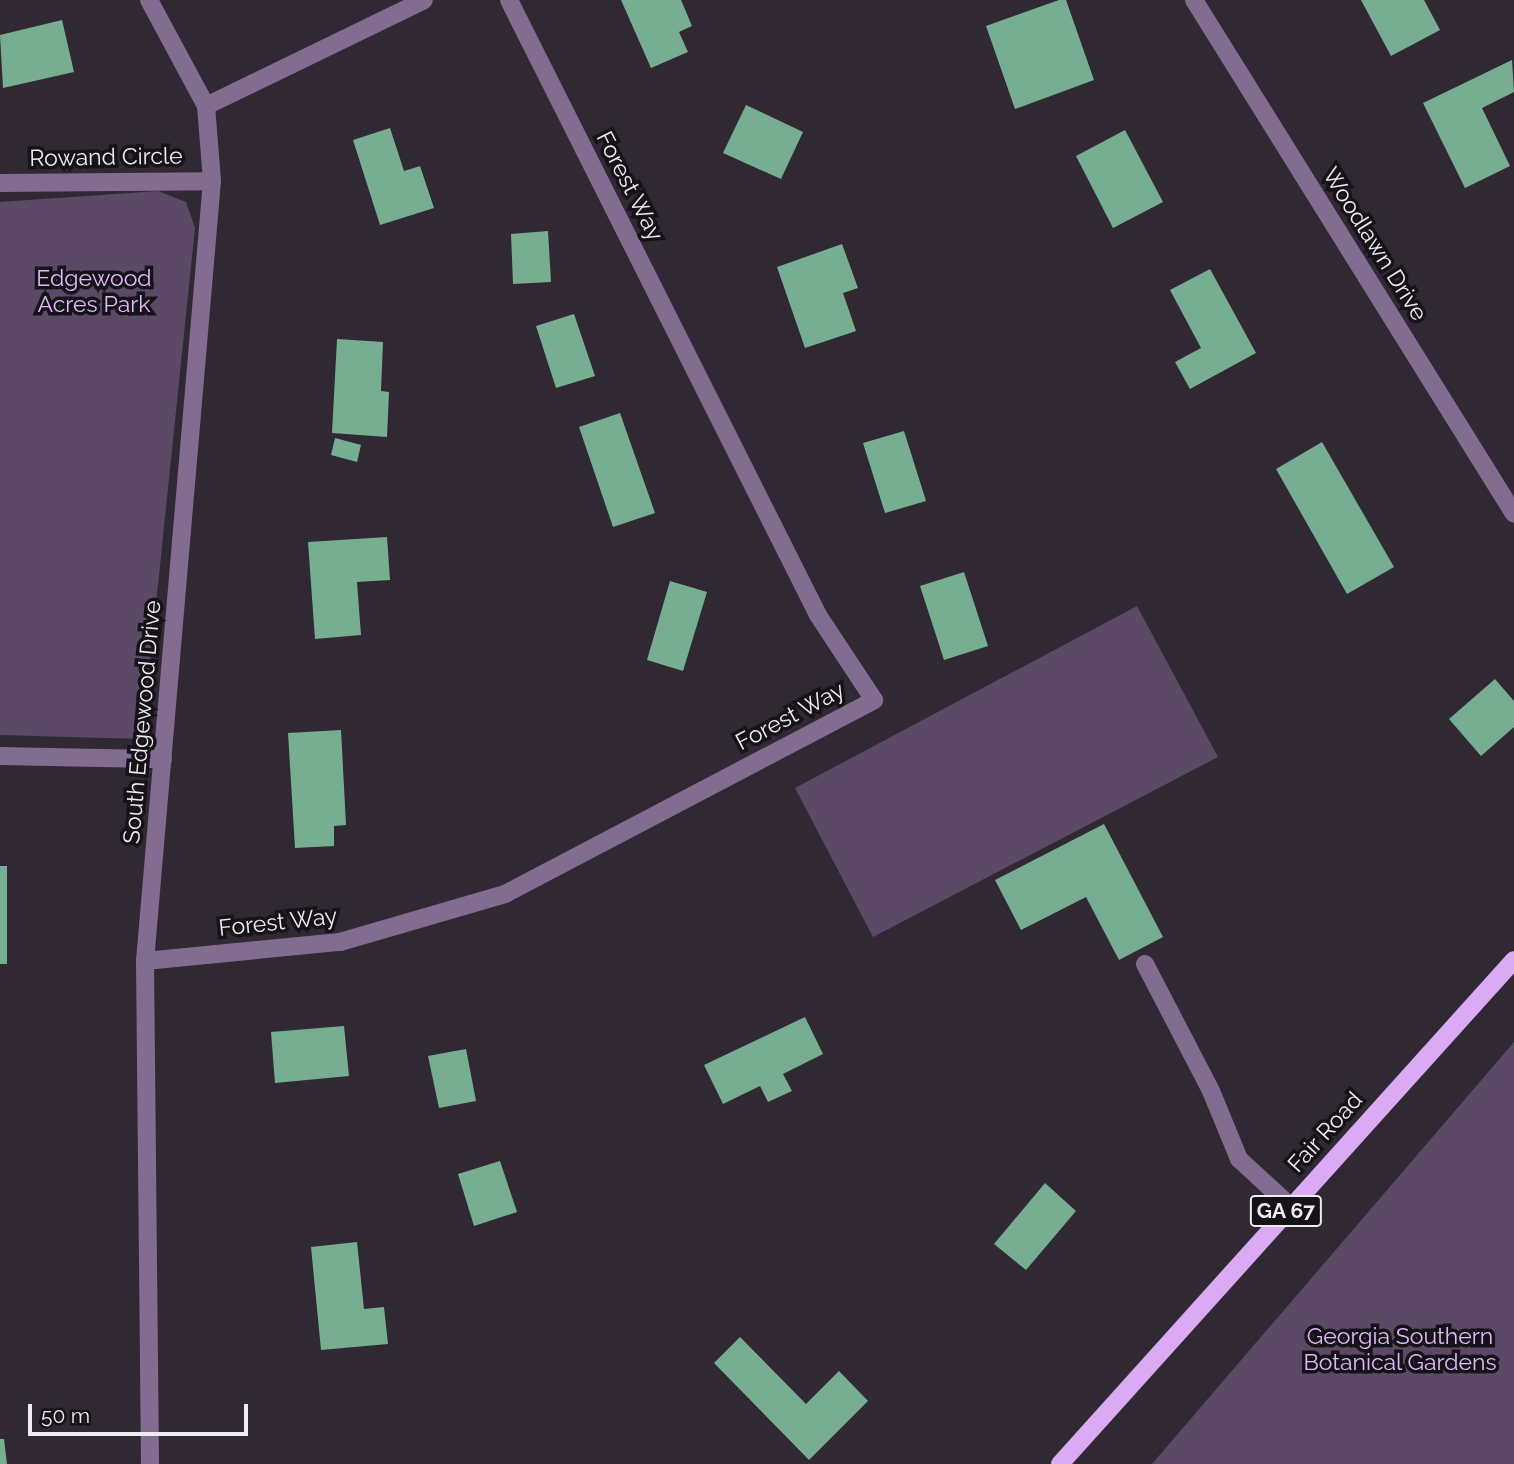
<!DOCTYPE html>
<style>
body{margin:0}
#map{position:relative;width:1514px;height:1464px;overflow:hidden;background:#302934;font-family:Raleway,sans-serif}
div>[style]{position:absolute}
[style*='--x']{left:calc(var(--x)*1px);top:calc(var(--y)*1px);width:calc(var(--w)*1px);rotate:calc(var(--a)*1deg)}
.green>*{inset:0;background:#5b4966}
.building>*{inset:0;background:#77ae91}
.minor>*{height:18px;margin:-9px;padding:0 9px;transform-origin:9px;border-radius:9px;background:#826c8f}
.major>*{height:18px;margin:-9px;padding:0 9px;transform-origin:9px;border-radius:9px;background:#daabf4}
span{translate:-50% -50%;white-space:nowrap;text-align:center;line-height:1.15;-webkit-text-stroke:7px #161318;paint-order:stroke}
.shield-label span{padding:2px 5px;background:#161318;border:2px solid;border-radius:5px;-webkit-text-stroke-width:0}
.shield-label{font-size:21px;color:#efebf2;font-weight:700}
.street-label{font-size:23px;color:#efebf2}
.park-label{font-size:23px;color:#e2b8fa}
.scale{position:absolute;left:28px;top:1404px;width:220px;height:32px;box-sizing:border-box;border:4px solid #efebf2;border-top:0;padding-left:9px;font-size:21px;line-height:24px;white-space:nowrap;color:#efebf2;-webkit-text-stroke:5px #161318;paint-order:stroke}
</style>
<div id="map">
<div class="green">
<div style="clip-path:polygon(158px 191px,186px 202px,195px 228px,142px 739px,0 735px,0 202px)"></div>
<div style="clip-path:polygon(1137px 606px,1218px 757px,873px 937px,795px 788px)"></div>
<div style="clip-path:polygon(1514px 1042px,1514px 1464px,1152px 1464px)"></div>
</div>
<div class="building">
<div style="clip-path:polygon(621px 0,681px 0,692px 26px,679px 32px,688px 52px,651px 68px)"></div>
<div style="clip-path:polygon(1059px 0,1066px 0,1094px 80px,1015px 109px,986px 26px)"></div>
<div style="clip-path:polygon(1361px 0,1424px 0,1440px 30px,1391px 56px)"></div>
<div style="clip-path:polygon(62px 20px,74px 72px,3px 88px,0 35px)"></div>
<div style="clip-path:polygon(1512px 60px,1514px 92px,1482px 108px,1510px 166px,1465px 188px,1423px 103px)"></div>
<div style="clip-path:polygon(746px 105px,803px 132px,781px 179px,723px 153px)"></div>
<div style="clip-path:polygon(390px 128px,404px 171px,420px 166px,434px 208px,380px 225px,353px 140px)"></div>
<div style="clip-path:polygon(1125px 130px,1163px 202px,1113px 228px,1076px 156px)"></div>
<div style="clip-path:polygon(548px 231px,551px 282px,513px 284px,511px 234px)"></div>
<div style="clip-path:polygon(842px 244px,858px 288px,843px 293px,856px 331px,805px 348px,777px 267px)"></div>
<div style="clip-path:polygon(1210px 269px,1256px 353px,1190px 389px,1175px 362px,1201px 348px,1170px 290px)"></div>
<div style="clip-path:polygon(574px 314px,595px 376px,556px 388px,536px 326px)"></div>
<div style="clip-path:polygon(337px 339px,383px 342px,381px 391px,389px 392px,387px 437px,332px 433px)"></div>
<div style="clip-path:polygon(620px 413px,655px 513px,613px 527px,579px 427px)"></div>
<div style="clip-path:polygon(904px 431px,926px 501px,885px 513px,863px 443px)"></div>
<div style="clip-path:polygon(335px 438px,361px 445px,357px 462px,331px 455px)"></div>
<div style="clip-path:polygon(1322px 442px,1394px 567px,1347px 594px,1276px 469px)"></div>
<div style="clip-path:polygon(387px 537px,390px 580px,357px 582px,361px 635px,315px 639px,308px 542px)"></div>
<div style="clip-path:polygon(964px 572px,988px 646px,944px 660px,920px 586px)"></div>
<div style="clip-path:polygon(670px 581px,707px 592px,683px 671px,647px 660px)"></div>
<div style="clip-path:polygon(1495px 679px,1514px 701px,1514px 727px,1481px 756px,1449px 719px)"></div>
<div style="clip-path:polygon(341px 730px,346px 825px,334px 826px,334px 846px,295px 848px,288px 733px)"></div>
<div style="clip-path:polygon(1104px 824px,1163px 937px,1119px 960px,1086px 897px,1021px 930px,995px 880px)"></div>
<div style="clip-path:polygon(0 866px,7px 866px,7px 964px,0 964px)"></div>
<div style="clip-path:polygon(805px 1017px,823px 1054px,783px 1074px,792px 1091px,768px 1102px,760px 1086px,723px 1104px,704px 1065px)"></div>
<div style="clip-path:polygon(344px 1026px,349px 1076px,275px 1083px,271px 1032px)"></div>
<div style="clip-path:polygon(466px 1049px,476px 1101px,439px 1108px,428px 1056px)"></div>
<div style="clip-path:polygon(500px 1161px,517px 1212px,474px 1226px,458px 1174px)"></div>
<div style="clip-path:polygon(1045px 1183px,1076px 1211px,1026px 1270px,994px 1244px)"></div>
<div style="clip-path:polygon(357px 1242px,364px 1309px,384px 1307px,388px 1344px,321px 1350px,311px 1247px)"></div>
<div style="clip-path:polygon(740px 1337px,806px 1404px,839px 1371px,868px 1401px,809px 1460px,714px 1363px)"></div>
<div style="clip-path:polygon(0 1439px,4px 1439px,7px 1464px,0 1464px)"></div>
</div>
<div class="minor">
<div style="--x:149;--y:0;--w:120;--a:61.7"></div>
<div style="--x:206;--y:106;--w:75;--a:85.4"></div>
<div style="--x:212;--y:181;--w:783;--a:94.91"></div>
<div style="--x:145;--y:961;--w:503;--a:89.43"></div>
<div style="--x:1194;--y:0;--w:605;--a:58.09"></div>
<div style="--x:206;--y:106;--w:242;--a:-25.9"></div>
<div style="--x:0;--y:183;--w:212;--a:-0.5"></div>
<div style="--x:0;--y:756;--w:163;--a:1.1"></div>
<div style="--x:145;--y:961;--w:196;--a:-5.6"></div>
<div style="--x:340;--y:942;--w:172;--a:-16.2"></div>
<div style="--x:505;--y:894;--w:417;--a:-27.7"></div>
<div style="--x:874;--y:700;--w:102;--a:-123.4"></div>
<div style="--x:818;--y:615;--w:688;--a:-116.68"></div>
<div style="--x:1145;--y:964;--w:143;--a:62.5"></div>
<div style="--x:1211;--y:1091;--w:74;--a:67.6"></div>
<div style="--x:1239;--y:1159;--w:71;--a:42.7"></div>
</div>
<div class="major">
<div style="--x:1060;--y:1464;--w:678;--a:-47.99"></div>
</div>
<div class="shield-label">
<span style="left:1286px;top:1211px">GA 67</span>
</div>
<div class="street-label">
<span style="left:106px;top:157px;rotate:-1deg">Rowand Circle</span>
<span style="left:630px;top:186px;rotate:63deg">Forest Way</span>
<span style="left:1375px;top:244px;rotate:58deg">Woodlawn Drive</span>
<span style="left:790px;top:716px;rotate:-28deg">Forest Way</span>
<span style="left:142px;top:722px;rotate:-85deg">South Edgewood Drive</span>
<span style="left:278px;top:922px;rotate:-6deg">Forest Way</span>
<span style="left:1325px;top:1132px;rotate:-48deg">Fair Road</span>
</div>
<div class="park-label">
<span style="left:94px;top:291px">Edgewood<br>Acres Park</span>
<span style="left:1400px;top:1349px">Georgia Southern<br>Botanical Gardens</span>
</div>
<div class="scale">50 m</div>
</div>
